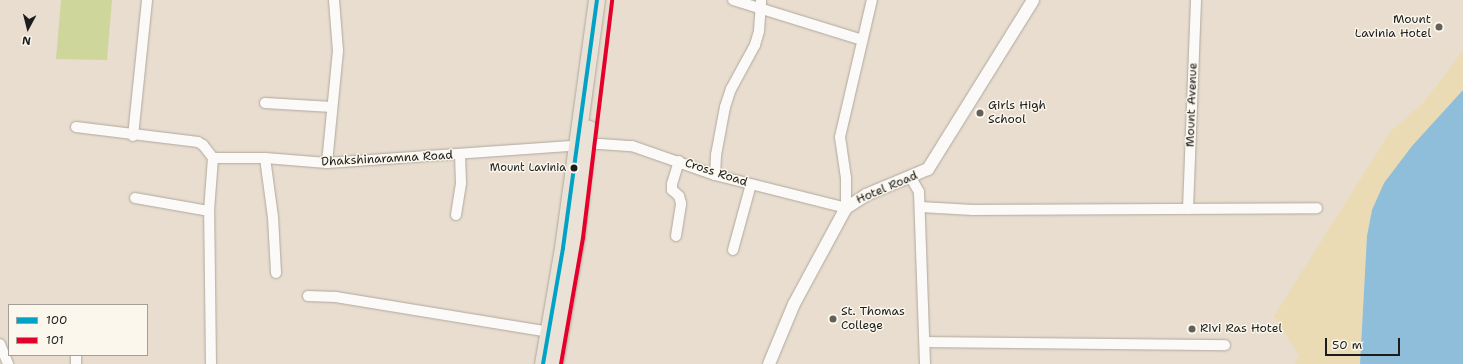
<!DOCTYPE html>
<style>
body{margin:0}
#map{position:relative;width:1463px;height:364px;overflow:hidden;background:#e8ddce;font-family:"Shantell Sans",sans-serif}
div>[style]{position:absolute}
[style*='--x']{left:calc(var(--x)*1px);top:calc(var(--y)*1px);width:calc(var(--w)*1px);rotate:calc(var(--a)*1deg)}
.green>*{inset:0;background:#ced69c}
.sand>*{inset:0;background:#ebdbb4}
.water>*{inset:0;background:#8ebeda}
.roads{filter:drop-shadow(0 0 1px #afa89e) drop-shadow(0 0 1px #afa89e)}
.minor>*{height:10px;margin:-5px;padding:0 5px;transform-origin:5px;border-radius:5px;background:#fcfaf8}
.tertiary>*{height:12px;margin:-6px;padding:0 6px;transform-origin:6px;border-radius:6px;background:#fcfaf8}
.trunk>*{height:16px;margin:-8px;padding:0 8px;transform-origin:8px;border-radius:8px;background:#ebe2d7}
.bus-1>*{height:4px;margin:-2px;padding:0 2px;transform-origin:2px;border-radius:2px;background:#01a2c5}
.bus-2>*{height:4px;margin:-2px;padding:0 2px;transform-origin:2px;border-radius:2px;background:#e4002b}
.dots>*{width:11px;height:11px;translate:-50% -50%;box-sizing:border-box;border:2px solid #fbf7ec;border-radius:50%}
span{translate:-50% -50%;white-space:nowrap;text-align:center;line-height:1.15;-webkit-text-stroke:3px #fbf7ec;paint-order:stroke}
.bus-label{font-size:11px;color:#1c1c1c}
.right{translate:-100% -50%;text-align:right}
.poi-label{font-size:12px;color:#1c1c1c}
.left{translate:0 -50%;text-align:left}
.street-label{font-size:12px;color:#1c1c1c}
.legend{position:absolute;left:8px;top:304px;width:140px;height:52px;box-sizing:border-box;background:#fbf7ec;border:1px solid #a29f99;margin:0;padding:5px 7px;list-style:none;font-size:12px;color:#1c1c1c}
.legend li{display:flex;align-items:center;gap:8px;height:20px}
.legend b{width:20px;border:1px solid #a29f99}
.north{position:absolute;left:8px;top:8px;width:40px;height:40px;-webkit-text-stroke:3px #fbf7ec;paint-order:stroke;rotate:187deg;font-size:11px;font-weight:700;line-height:16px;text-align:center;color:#1c1c1c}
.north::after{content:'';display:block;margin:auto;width:14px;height:18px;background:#1c1c1c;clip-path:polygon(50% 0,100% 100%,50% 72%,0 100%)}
.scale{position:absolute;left:1325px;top:338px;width:75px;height:18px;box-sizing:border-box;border:2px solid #1c1c1c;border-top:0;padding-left:5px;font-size:12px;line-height:14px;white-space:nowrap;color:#1c1c1c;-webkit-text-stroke:3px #fbf7ec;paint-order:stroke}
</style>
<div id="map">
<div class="green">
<div style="clip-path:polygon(61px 0,112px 0,107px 60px,56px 59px)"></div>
</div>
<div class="sand">
<div style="clip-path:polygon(1463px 50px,1463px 93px,1367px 236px,1360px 364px,1295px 364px,1299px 356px,1274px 316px,1390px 132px,1424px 102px)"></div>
</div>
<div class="water">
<div style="clip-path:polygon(1463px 90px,1463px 364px,1360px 364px,1367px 236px,1372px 210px,1384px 183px,1412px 146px)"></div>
</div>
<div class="roads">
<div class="minor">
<div style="--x:733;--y:0;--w:135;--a:17.2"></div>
<div style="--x:265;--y:103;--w:67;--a:3.4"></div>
<div style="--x:76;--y:127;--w:123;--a:7"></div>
<div style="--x:198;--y:142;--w:6;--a:31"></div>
<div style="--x:203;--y:145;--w:16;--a:52"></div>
<div style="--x:213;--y:158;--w:52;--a:0"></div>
<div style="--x:265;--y:158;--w:62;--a:4.6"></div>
<div style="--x:327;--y:163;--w:274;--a:-4"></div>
<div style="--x:600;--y:144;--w:32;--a:4"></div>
<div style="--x:632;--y:146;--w:88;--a:19.3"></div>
<div style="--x:715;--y:175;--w:135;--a:14.1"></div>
<div style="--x:846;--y:208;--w:30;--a:-90"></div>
<div style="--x:846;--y:178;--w:41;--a:-98.3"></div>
<div style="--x:840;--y:137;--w:141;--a:-76.9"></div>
<div style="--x:133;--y:136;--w:137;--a:-84.1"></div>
<div style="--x:265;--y:158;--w:60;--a:82.3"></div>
<div style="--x:273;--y:217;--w:56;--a:86.9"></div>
<div style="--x:327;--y:163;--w:113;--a:-84.4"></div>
<div style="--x:338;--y:51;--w:51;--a:-94.5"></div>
<div style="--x:715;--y:175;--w:20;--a:-87"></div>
<div style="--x:716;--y:155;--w:49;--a:-79.4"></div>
<div style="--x:725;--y:107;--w:19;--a:-72"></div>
<div style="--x:731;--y:89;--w:50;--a:-61.4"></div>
<div style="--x:755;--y:45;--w:15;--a:-74"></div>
<div style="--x:759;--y:31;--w:31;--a:-86"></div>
<div style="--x:911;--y:178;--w:16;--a:60"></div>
<div style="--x:919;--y:192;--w:172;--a:88"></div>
<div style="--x:135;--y:198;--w:75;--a:10"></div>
<div style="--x:920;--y:207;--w:53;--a:3.2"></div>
<div style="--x:973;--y:210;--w:344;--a:-0.3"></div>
<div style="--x:1188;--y:209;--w:209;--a:-87.8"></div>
<div style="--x:456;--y:215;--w:32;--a:-81"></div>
<div style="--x:461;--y:183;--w:28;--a:-92"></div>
<div style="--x:676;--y:236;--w:33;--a:-81"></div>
<div style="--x:681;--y:203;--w:7;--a:-106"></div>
<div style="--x:679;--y:196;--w:9;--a:-139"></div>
<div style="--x:672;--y:190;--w:6;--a:-90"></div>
<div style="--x:672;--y:184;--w:24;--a:-73"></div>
<div style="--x:733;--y:250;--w:68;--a:-74.7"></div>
<div style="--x:308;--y:296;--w:28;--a:2"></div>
<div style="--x:336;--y:297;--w:216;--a:9.3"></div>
<div style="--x:925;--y:342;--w:300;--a:0.6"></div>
<div style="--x:0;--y:344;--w:22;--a:68"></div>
<div style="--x:76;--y:355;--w:9;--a:90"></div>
<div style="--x:211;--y:364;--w:153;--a:-90.7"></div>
<div style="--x:209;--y:211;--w:53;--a:-85.7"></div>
</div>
<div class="tertiary">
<div style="--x:769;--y:364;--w:65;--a:-67.4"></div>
<div style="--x:794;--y:304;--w:109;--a:-61.6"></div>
<div style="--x:846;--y:208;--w:24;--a:-33"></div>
<div style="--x:866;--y:195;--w:67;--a:-22.8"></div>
<div style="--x:928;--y:169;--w:199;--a:-58.1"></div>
</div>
<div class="trunk">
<div style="--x:543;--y:364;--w:118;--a:-80.2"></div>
<div style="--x:563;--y:248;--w:250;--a:-82.2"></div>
<div style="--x:555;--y:364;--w:129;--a:-80.2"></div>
<div style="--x:577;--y:237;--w:109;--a:-83.7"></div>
</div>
</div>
<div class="bus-1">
<div style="--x:543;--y:364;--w:118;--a:-80.2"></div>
<div style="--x:563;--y:248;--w:250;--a:-82.2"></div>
</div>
<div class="bus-2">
<div style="--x:561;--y:364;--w:128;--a:-80.1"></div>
<div style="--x:583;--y:238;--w:239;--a:-83"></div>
</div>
<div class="dots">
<div style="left:1439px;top:27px;background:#63605a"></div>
<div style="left:980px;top:113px;background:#63605a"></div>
<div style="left:574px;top:168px;background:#1c1c1c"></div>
<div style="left:833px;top:319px;background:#63605a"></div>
<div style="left:1192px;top:329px;background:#63605a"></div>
</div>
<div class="bus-label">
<span class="right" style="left:566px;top:168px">Mount Lavinia</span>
</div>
<div class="poi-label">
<span class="right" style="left:1431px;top:27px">Mount<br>Lavinia Hotel</span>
<span class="left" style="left:988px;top:113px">Girls High<br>School</span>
<span class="left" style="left:841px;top:319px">St. Thomas<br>College</span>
<span class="left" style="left:1200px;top:329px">Rivi Ras Hotel</span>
</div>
<div class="street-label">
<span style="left:1192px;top:105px;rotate:-88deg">Mount Avenue</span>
<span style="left:387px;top:159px;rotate:-3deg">Dhakshinaramna Road</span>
<span style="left:716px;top:173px;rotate:18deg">Cross Road</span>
<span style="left:887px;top:188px;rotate:-23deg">Hotel Road</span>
</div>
<ul class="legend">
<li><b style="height:5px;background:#01a2c5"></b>100</li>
<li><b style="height:5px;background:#e4002b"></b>101</li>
</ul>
<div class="north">N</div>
<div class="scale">50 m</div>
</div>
